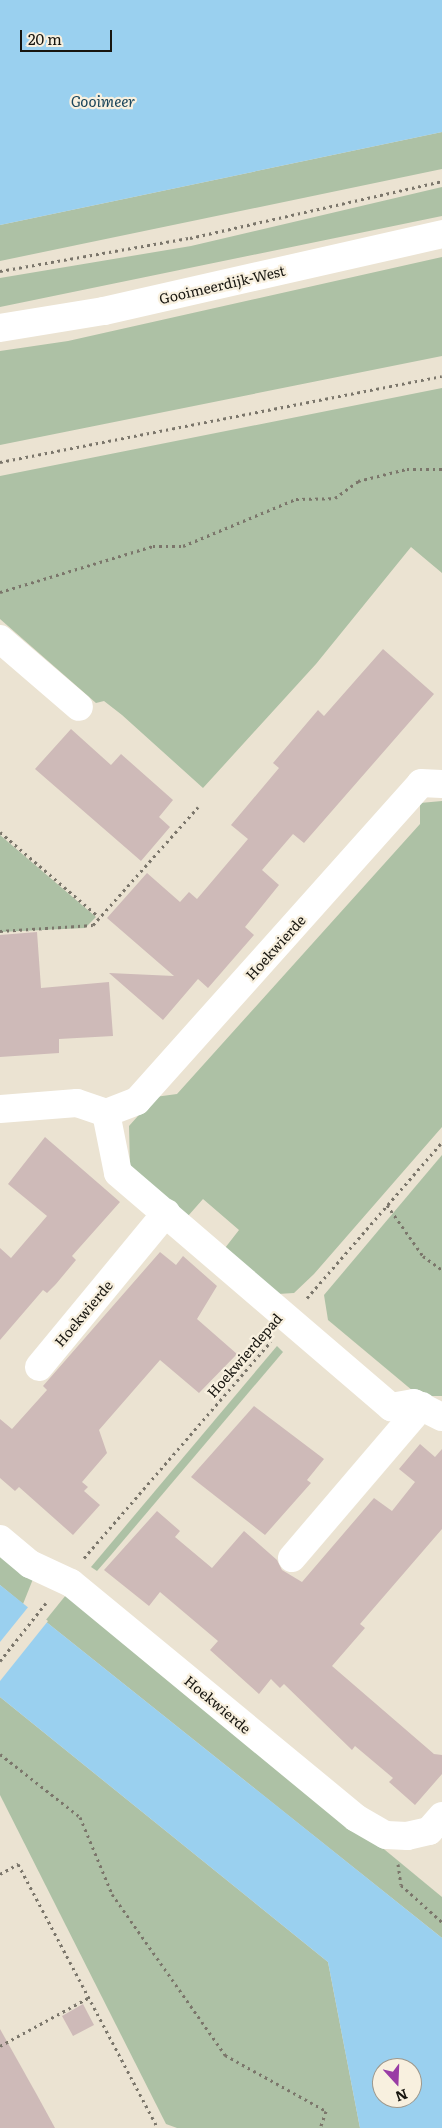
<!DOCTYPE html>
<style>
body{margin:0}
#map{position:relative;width:442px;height:2128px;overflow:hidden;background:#ebe3d2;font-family:Literata,serif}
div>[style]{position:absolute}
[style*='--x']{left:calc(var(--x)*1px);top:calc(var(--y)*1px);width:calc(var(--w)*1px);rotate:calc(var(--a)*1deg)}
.green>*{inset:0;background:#adc1a5}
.water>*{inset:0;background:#9ad0ef}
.pier>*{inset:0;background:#ebe3d2}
.building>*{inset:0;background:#cebab8}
.path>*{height:3px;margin-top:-1.5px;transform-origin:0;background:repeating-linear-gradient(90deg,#7b766b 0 2.5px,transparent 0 6.5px)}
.minor>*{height:28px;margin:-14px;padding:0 14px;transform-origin:14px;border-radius:14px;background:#fff}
span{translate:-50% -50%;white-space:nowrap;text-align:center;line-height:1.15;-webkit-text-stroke:4.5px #f8f0df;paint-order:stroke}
.street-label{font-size:14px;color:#17150f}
.water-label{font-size:15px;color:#19445a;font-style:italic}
.north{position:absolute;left:372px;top:2058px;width:50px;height:50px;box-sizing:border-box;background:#f8f0df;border:1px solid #9e988c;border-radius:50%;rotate:160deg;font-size:14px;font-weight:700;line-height:20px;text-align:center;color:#17150f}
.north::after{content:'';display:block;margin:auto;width:18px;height:22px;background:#993ca5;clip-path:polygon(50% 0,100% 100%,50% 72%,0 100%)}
.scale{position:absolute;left:20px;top:30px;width:92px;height:22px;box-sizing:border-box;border:2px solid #17150f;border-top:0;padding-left:6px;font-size:15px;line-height:18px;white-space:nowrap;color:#17150f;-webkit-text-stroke:4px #f8f0df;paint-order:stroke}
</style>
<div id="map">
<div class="green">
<div style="clip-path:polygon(442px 132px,442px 169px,0 261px,0 225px)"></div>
<div style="clip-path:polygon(442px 187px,442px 216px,0 307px,0 278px,191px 246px)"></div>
<div style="clip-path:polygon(442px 257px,442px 356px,0 445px,0 351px,68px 341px)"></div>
<div style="clip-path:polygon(442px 388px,442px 573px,411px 547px,316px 664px,203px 788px,122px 715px,104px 701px,96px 703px,0 619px,0 476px)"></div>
<div style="clip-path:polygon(442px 801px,442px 1127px,314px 1274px,294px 1293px,278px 1294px,225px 1248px,239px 1230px,203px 1199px,188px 1216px,130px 1167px,129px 1126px,155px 1097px,177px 1094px,420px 824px,420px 803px)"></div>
<div style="clip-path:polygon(0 835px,96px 917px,85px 928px,0 932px)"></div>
<div style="clip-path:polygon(442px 1155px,442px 1396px,419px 1396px,328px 1320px,324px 1295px)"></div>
<div style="clip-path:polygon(277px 1346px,283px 1352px,111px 1555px,97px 1571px,91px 1567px)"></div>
<div style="clip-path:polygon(0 1547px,35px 1574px,23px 1604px,0 1585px)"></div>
<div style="clip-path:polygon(70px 1590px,442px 1897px,442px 1938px,45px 1621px)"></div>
<div style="clip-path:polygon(0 1697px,328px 1962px,360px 2128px,177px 2128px,166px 2124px,0 1795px)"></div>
</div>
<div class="water">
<div style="clip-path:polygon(0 0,442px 0,442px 132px,0 225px)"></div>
<div style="clip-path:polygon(evenodd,0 1585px,442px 1938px,442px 2128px,360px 2128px,328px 1962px,0 1697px,0 1585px,382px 2068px,412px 2068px,412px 2098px,382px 2098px,382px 2068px)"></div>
</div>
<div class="pier">
<div style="clip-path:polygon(29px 1606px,48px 1621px,0 1681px,0 1642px)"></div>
</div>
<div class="building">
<div style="clip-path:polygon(383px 649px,434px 694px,304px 843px,293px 834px,262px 870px,279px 885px,245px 927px,254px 935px,208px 988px,198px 979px,163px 1020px,109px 973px,174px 976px,107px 918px,147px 873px,180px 902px,189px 892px,197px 899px,248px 839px,231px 825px,279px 768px,273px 763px,318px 710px,324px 716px)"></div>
<div style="clip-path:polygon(71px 729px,111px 765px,121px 754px,173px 800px,159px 817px,170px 827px,141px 861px,35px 769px)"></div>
<div style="clip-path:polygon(37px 932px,41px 988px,109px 982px,113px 1036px,59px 1039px,59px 1053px,0 1057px,0 935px)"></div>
<div style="clip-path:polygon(45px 1137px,120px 1202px,72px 1256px,76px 1260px,56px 1284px,47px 1293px,43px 1290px,0 1340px,0 1248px,11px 1258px,47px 1216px,8px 1184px)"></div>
<div style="clip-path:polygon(160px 1252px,176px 1265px,183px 1256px,217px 1286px,197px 1319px,237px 1354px,199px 1393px,160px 1360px,99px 1430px,107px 1453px,82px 1482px,88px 1487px,84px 1491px,100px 1505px,73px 1535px,19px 1487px,15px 1491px,0 1478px,0 1419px,12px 1429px,47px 1390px,43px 1386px)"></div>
<div style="clip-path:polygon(254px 1406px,324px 1459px,307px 1480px,311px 1483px,265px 1535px,191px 1477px)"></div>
<div style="clip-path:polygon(420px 1444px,435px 1457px,442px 1449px,442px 1529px,360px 1624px,365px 1628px,332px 1666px,434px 1754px,442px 1755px,442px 1774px,415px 1805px,389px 1782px,393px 1778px,355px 1746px,352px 1750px,284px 1684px,280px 1688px,271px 1679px,259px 1694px,210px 1650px,218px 1641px,160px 1592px,149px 1606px,104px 1570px,157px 1511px,180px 1531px,175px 1537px,212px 1568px,244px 1531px,277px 1560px,282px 1570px,302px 1582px,374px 1498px,392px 1511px,415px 1482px,399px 1469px)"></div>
<div style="clip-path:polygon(83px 2004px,94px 2025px,73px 2036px,62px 2016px)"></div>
<div style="clip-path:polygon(0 2029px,37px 2095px,55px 2128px,0 2128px)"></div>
</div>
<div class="path">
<div style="--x:0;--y:271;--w:193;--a:-9.9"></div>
<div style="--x:190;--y:238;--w:258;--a:-12.7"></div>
<div style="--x:0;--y:462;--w:450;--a:-11"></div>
<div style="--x:0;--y:592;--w:160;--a:-16.7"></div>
<div style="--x:153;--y:546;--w:30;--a:0"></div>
<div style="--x:183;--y:546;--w:122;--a:-22.6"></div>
<div style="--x:296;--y:499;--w:39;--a:-1"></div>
<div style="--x:335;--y:498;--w:29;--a:-36"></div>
<div style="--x:358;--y:481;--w:50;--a:-13.8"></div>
<div style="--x:407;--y:469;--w:35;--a:0"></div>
<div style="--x:0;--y:832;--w:130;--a:40.6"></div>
<div style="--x:0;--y:931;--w:93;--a:-3.7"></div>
<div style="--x:93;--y:925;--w:158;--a:-48.3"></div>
<div style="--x:387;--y:1205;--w:62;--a:54.8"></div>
<div style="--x:423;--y:1256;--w:24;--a:36"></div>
<div style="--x:307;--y:1298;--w:206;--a:-49.1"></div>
<div style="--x:84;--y:1558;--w:286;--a:-49.2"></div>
<div style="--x:0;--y:1661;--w:74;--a:-51.6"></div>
<div style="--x:0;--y:1754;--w:102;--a:38.2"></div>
<div style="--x:80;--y:1817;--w:83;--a:67.4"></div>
<div style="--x:112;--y:1894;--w:197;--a:54.9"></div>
<div style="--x:225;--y:2055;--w:115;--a:29"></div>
<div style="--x:326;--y:2111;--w:18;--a:109"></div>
<div style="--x:398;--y:1864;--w:21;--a:82"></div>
<div style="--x:401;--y:1885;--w:55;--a:42.1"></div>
<div style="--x:0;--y:1874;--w:21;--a:-29"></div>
<div style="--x:18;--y:1864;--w:299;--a:62.1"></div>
<div style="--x:0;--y:2046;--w:102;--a:-28.6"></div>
</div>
<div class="minor">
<div style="--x:0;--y:328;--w:105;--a:-9.3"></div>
<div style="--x:104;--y:311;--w:347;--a:-12.8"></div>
<div style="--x:0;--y:639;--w:104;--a:40.7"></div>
<div style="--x:0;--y:1109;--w:77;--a:-4.5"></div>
<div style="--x:77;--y:1103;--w:31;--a:19"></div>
<div style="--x:106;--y:1113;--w:61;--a:78.7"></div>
<div style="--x:118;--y:1173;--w:360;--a:40.6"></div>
<div style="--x:391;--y:1407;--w:23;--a:-10"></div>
<div style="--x:414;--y:1403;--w:31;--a:27"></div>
<div style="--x:106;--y:1113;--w:33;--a:-21"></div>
<div style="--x:137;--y:1101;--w:426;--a:-48.2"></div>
<div style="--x:421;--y:783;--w:21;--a:3"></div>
<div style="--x:39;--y:1367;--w:200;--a:-50.5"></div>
<div style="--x:0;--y:1539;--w:39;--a:40"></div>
<div style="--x:30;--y:1564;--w:45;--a:24.9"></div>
<div style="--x:71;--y:1583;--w:369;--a:39.5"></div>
<div style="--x:356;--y:1818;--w:34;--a:30"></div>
<div style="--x:386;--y:1835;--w:21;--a:3"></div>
<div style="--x:407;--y:1836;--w:23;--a:-13"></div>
<div style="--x:429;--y:1831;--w:20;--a:-49"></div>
<div style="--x:292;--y:1558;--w:200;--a:-49.5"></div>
</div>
<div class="street-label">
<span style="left:222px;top:284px;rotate:-13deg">Gooimeerdijk-West</span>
<span style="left:275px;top:947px;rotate:-48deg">Hoekwierde</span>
<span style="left:83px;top:1313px;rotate:-50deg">Hoekwierde</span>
<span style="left:244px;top:1355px;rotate:-49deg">Hoekwierdepad</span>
<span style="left:218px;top:1704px;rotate:40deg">Hoekwierde</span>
</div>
<div class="water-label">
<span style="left:103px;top:101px">Gooimeer</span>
</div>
<div class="north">N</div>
<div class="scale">20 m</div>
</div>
